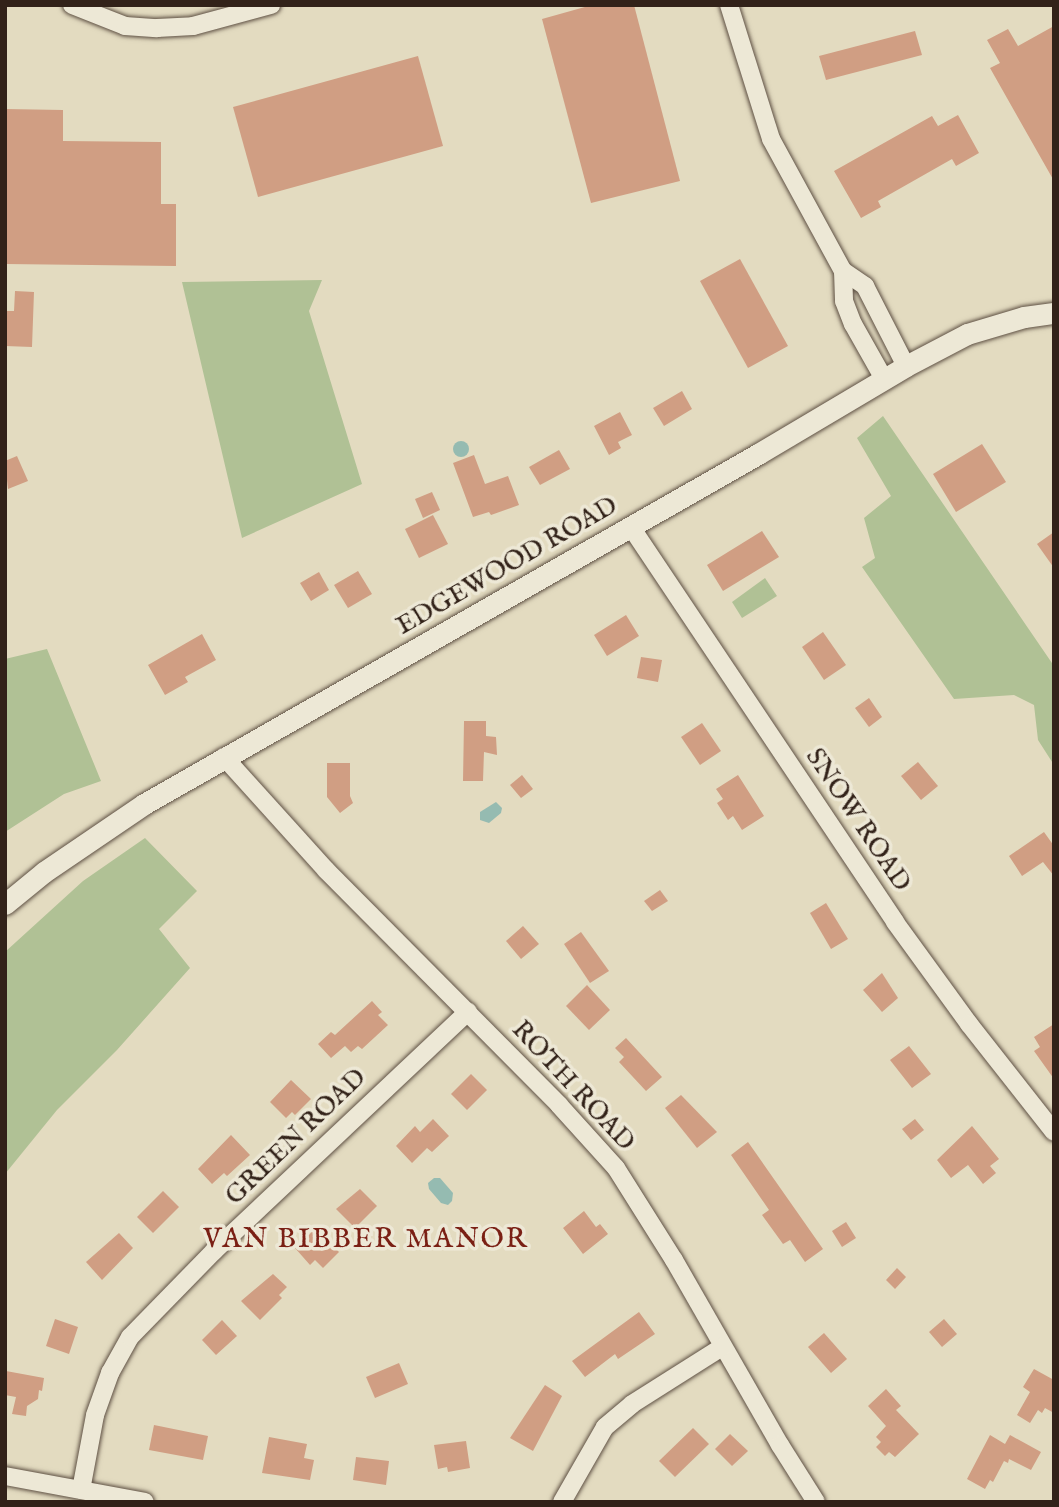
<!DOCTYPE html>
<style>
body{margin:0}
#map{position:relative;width:1059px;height:1507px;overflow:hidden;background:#e3dbc0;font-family:"IM FELL English",serif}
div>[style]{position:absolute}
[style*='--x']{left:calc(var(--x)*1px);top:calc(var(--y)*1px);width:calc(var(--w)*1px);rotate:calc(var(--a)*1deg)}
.green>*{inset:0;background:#b0c195}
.water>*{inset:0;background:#95bbb1}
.round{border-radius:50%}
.building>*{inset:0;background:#d09e83}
.roads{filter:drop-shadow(0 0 2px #5e5043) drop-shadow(0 0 2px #5e5043)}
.minor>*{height:18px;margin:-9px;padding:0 9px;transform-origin:9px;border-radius:9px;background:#ede8d6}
.tertiary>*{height:21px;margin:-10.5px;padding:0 10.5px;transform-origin:10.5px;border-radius:10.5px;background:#ede8d6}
span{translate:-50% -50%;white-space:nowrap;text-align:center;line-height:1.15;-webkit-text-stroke:7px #ede8d6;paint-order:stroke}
.street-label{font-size:26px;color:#322219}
.neighbourhood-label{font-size:28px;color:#7a1f14;letter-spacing:2px}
.frame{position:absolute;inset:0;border:7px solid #322219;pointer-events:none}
</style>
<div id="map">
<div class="green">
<div style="clip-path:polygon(322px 280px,309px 311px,362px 484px,242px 538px,182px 282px)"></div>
<div style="clip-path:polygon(883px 416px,1054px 666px,1054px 765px,1038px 740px,1034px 705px,1014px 695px,954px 699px,862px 567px,875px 558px,864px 518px,891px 496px,857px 438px)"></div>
<div style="clip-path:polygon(765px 578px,777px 596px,742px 618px,732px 602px)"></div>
<div style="clip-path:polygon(47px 649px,101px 781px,64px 794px,5px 832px,5px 659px)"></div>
<div style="clip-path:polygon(145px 838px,197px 891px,159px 929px,190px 968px,117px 1050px,57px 1110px,5px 1174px,5px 952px,83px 881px)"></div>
</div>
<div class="water">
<div class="round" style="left:453px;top:441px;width:16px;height:16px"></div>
<div style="clip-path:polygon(496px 802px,502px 808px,501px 813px,489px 823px,480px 820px,480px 812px)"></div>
<div style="clip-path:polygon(434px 1178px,440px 1178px,453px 1193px,452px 1201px,448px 1205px,441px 1203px,429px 1189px,428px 1183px)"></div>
</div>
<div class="building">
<div style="clip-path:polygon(592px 5px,634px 5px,680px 181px,591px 203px,542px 19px)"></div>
<div style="clip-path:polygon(1054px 26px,1054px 181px,990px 68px,1000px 63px,987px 40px,1008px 29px,1018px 46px)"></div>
<div style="clip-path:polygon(915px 31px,922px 55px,826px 80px,819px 56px)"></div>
<div style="clip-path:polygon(418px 56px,443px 146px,258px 197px,233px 107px)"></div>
<div style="clip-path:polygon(5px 109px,63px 110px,63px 141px,161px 142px,161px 204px,176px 204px,176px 266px,5px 264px)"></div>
<div style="clip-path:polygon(958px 115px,979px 153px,956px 166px,952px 159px,878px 201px,881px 207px,861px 218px,834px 171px,932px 116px,938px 126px)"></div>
<div style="clip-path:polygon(740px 259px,788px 346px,748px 368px,700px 281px)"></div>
<div style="clip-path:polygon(15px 291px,34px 292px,32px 347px,5px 346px,6px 311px,14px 311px)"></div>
<div style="clip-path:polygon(682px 391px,692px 409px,664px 426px,653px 408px)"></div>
<div style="clip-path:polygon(620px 412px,632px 435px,618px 442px,621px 448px,609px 455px,594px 426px)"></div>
<div style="clip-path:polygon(982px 444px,1006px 482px,956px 512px,933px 474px)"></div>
<div style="clip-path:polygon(559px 450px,570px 469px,540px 485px,529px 467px)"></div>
<div style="clip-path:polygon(474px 455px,485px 484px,508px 476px,519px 505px,491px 515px,489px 512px,473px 517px,453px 463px)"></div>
<div style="clip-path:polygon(17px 456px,28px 481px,8px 489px,5px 461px)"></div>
<div style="clip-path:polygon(432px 492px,440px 510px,423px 518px,415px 499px)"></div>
<div style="clip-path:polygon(433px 515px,448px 544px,419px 558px,405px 529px)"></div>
<div style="clip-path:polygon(762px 531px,779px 557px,723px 591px,707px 565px)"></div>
<div style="clip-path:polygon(1054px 532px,1054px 568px,1037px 544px)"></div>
<div style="clip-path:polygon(358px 571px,372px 594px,348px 608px,334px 585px)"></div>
<div style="clip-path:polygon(319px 572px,329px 590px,311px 601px,300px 583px)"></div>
<div style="clip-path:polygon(626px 615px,639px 636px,607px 656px,594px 635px)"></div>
<div style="clip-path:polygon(823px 632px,846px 665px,824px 680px,802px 647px)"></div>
<div style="clip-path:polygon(202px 634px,216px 660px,185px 677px,188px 682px,165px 695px,148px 665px)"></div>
<div style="clip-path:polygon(641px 657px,662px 660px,658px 682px,637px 678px)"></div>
<div style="clip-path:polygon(869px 698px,882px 717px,869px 727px,855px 708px)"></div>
<div style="clip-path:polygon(464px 721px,486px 721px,486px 736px,496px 737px,497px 755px,484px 752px,483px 781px,463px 781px)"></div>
<div style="clip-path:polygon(702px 723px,721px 751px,700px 765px,681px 737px)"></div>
<div style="clip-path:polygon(918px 762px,938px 786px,921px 800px,901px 776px)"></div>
<div style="clip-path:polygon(327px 763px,350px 763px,350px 796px,353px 803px,340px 813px,327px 797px)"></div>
<div style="clip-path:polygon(522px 775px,533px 789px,521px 798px,510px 785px)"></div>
<div style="clip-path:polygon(738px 775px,764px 816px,742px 830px,733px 816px,728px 820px,717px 803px,723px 799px,716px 789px)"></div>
<div style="clip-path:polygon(1044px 832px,1054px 846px,1054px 876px,1043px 862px,1022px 876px,1009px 856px)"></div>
<div style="clip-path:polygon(660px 890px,668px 901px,652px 911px,644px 901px)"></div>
<div style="clip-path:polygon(826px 903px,848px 939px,831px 949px,810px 913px)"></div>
<div style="clip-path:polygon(523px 926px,539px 944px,521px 959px,506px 941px)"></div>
<div style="clip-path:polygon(581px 932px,609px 971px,590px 983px,564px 944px)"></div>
<div style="clip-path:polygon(882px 973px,898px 998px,882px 1012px,863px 990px)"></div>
<div style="clip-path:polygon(587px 985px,610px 1010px,589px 1030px,566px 1006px)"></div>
<div style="clip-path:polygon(372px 1001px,382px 1012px,378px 1015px,388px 1025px,362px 1049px,358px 1046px,351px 1052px,345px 1046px,331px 1058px,318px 1044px,331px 1032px,335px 1035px)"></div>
<div style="clip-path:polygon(1054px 1024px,1054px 1079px,1034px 1051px,1040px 1047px,1034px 1037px)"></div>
<div style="clip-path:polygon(626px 1038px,662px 1077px,646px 1091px,619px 1062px,624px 1057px,615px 1048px)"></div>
<div style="clip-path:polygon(909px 1046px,931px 1074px,912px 1088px,890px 1060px)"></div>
<div style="clip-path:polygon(471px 1074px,487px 1090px,467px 1110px,451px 1094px)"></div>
<div style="clip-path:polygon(291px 1080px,311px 1099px,295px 1115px,292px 1112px,286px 1118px,270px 1102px)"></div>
<div style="clip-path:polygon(681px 1095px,717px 1132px,697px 1148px,665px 1108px)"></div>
<div style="clip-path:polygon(433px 1119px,449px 1136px,432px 1152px,427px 1148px,412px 1163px,396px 1146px,415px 1126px,420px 1132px)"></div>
<div style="clip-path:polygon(915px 1119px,924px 1130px,911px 1140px,902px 1129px)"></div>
<div style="clip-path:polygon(972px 1126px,999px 1159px,990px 1166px,996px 1173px,983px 1184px,968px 1165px,951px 1178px,937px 1160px)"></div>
<div style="clip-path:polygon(231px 1135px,250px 1155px,227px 1176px,224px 1173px,212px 1184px,198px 1169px)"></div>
<div style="clip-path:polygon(748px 1142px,823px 1249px,805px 1262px,790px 1240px,783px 1244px,762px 1215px,769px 1210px,731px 1155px)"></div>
<div style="clip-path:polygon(360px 1189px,377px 1206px,355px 1228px,336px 1209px)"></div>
<div style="clip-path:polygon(163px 1191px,179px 1207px,153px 1233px,137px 1217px)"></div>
<div style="clip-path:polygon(584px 1211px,596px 1227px,600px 1224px,608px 1234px,583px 1254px,563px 1228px)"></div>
<div style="clip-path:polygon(846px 1222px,856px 1238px,842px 1247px,832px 1231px)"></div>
<div style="clip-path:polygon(316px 1228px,339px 1252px,323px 1268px,315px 1260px,310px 1265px,295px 1248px)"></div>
<div style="clip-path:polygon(119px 1233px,133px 1248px,102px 1280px,86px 1262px)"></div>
<div style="clip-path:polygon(897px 1268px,906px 1277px,895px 1289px,886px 1280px)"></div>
<div style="clip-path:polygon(273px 1274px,287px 1287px,279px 1295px,282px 1298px,260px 1320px,241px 1301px)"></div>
<div style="clip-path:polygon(639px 1312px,655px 1334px,618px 1359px,615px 1354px,585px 1377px,572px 1361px)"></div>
<div style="clip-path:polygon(55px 1319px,78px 1327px,69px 1354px,46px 1346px)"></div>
<div style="clip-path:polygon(944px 1319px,957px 1334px,942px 1347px,929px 1332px)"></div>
<div style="clip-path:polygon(222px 1320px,237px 1336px,216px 1355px,202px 1340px)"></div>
<div style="clip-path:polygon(824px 1333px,847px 1359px,831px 1373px,808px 1347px)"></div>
<div style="clip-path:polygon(399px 1363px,408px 1384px,375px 1398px,366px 1377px)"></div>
<div style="clip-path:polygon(1034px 1369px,1054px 1380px,1054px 1413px,1045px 1408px,1042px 1413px,1038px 1410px,1030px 1423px,1017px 1415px,1030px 1392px,1023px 1387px)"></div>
<div style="clip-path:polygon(6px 1371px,44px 1378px,42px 1391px,39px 1390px,38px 1399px,27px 1406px,26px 1416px,12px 1414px,16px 1397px,5px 1395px)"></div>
<div style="clip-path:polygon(545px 1385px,562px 1396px,533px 1451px,510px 1438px)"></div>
<div style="clip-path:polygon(886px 1389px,901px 1406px,896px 1410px,919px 1434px,895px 1457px,889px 1452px,885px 1456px,876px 1447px,881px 1442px,876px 1437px,886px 1426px,868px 1406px)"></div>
<div style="clip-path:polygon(154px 1425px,208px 1436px,203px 1460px,149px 1450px)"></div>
<div style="clip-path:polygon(693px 1428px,709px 1444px,675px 1477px,659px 1461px)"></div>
<div style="clip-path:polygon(730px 1434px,748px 1451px,732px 1466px,715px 1449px)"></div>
<div style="clip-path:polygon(990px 1435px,1005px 1444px,1010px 1435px,1041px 1452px,1031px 1470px,1009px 1459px,1008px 1463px,1004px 1461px,993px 1482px,990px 1480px,985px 1489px,967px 1479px)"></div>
<div style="clip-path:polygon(269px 1437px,307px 1444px,304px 1458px,314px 1460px,310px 1480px,262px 1473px)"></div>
<div style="clip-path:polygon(466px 1441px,470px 1468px,448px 1472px,447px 1467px,438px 1469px,434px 1445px)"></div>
<div style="clip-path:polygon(356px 1457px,389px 1461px,386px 1485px,353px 1480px)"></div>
</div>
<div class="roads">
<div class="minor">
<div style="--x:72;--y:5;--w:57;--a:21.6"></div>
<div style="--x:125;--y:26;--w:32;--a:4"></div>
<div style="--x:157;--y:28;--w:36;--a:-3"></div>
<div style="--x:193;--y:26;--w:81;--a:-15.1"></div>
<div style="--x:729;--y:5;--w:140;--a:72.6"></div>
<div style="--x:771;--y:139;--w:150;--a:61.4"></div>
<div style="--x:843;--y:271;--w:30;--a:88"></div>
<div style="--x:844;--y:301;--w:25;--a:69"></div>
<div style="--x:853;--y:324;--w:63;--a:60.6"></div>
<div style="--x:843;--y:271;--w:27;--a:34"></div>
<div style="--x:865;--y:286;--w:90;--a:62.9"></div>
<div style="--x:631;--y:527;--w:475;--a:56.2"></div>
<div style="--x:895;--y:922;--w:126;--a:54"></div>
<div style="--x:969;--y:1024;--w:137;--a:51.8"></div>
<div style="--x:224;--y:757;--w:152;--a:47.9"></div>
<div style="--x:326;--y:870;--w:331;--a:45.2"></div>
<div style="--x:559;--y:1105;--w:85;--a:47.9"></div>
<div style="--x:616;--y:1168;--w:109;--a:57.8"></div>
<div style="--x:674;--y:1260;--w:213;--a:60.2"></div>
<div style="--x:780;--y:1445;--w:67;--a:57.7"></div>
<div style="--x:5;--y:1476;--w:142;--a:10.5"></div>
<div style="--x:81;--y:1490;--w:76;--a:-79.4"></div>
<div style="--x:95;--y:1415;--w:45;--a:-70.3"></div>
<div style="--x:110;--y:1373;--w:41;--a:-60.9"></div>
<div style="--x:130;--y:1337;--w:120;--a:-45.7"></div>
<div style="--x:214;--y:1251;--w:349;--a:-43.3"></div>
<div style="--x:562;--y:1502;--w:86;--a:-60.2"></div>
<div style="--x:605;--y:1427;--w:35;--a:-40"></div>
<div style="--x:632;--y:1404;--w:107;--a:-32.3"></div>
</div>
<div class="tertiary">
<div style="--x:5;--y:904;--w:50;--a:-39.4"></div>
<div style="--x:44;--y:872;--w:121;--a:-34.2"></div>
<div style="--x:144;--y:804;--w:707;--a:-29.68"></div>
<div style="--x:758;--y:454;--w:172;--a:-30.7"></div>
<div style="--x:906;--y:366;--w:69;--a:-27.7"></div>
<div style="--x:967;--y:334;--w:59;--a:-16.6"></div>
<div style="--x:1024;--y:317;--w:30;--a:-8"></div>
</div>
</div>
<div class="street-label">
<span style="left:507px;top:566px;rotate:-30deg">EDGEWOOD ROAD</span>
<span style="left:858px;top:820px;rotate:56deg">SNOW ROAD</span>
<span style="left:573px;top:1086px;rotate:47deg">ROTH ROAD</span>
<span style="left:296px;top:1137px;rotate:-44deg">GREEN ROAD</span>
</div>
<div class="neighbourhood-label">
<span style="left:366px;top:1240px">VAN BIBBER MANOR</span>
</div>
<div class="frame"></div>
</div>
